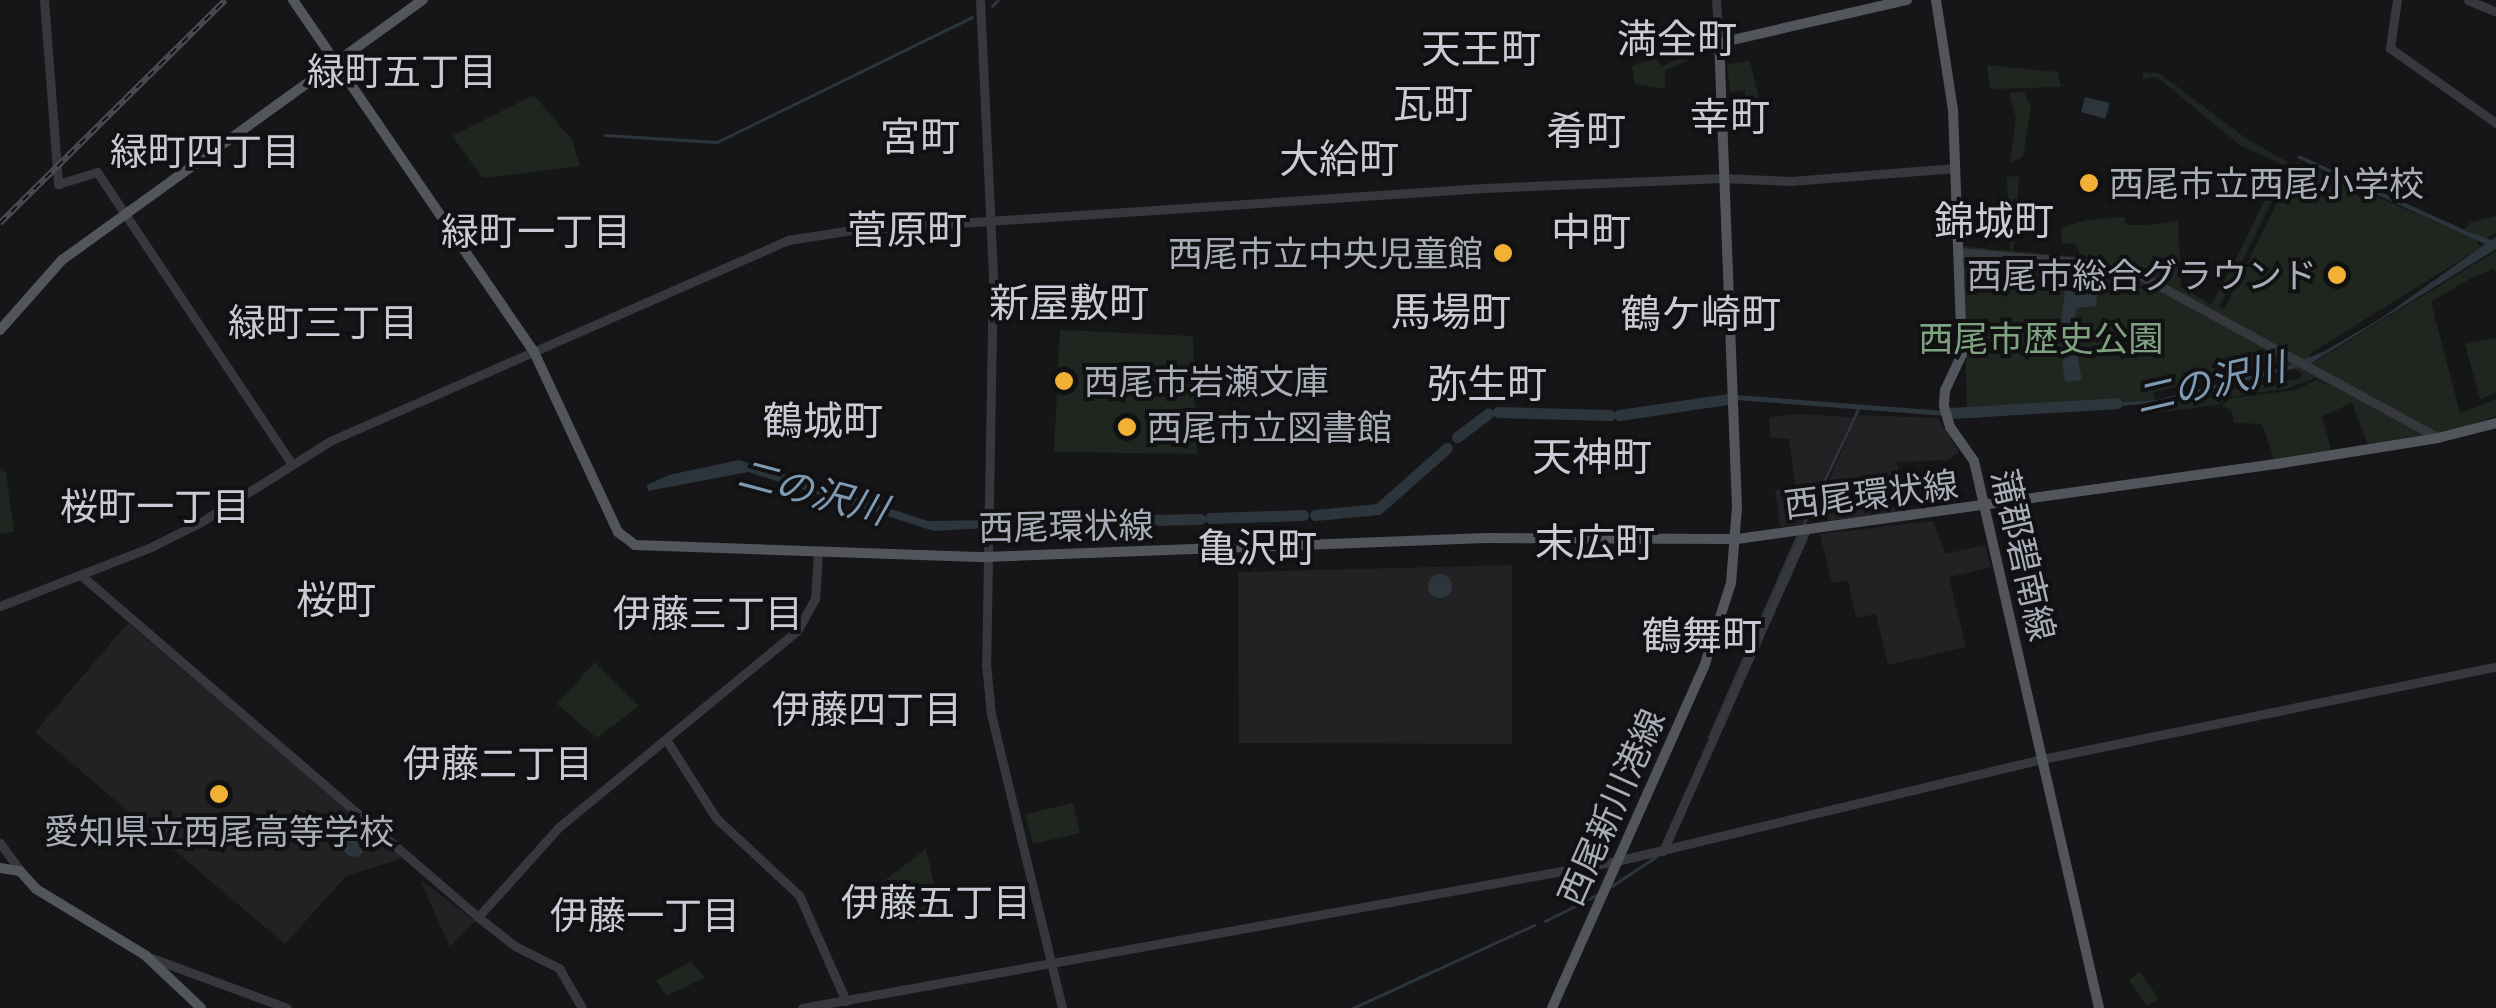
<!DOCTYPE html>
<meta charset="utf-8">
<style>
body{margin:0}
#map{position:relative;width:2496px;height:1008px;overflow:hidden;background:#161618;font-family:"Noto Sans","Noto Sans JP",sans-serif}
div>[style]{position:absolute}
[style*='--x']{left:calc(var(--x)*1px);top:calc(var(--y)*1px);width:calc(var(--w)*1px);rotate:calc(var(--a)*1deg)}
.built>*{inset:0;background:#222225}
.green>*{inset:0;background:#1e261f}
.water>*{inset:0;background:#2c353c}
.round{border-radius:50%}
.stream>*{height:2.5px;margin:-1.25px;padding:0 1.25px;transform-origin:1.25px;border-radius:1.25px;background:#2c353c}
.river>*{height:11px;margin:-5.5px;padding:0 5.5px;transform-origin:5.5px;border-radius:5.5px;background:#2c353c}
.minor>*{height:9px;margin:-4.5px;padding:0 4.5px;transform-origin:4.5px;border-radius:4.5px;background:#37383d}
.major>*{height:10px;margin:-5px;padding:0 5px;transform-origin:5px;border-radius:5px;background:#53555c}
.rail>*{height:6px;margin-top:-3px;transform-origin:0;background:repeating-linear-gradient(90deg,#111113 0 8px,#4a4c52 0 16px);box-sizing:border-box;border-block:2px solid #4a4c52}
.dots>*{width:28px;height:28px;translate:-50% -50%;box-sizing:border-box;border:5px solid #111113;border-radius:50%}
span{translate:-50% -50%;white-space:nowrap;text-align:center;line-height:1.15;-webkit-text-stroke:8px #111113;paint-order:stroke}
.poi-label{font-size:35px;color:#a8adb8}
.left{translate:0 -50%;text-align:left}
.right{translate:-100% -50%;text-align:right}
.park-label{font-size:35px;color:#7fa381}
.street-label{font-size:35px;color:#a8adb8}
.neighbourhood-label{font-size:38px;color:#c9ccd4}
.water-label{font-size:38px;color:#7f9bb3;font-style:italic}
.quarter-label{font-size:40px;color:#c9ccd4}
</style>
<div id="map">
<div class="built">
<div style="clip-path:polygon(1794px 414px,1853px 417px,1801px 524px,1780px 526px,1775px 490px,1796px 490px,1789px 439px,1770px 438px,1769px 417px)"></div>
<div style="clip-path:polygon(1857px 415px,1938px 418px,1959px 452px,1948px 460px,1897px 462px,1904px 512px,1823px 521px,1820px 501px)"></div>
<div style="clip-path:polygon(1933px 521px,1945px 554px,1985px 545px,1991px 567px,1949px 577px,1966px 647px,1888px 665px,1876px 614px,1856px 618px,1848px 580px,1832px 583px,1820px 534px)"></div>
<div style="clip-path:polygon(1512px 565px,1512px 744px,1239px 743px,1238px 572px)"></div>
<div style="clip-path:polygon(128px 623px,402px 856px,401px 859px,346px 876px,285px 944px,35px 732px)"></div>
<div style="clip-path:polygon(421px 880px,475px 921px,450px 947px,420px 880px)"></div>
</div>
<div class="green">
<div style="clip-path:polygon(1686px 36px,1691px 48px,1687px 61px,1665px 70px,1665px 89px,1635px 84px,1632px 66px,1656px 58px,1662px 66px,1680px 58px)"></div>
<div style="clip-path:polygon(1750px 61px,1759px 99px,1746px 100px,1745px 90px,1730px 92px,1727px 64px)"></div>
<div style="clip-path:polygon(1987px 65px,2058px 72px,2061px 87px,1990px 89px)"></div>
<div style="clip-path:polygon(evenodd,2143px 72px,2159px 73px,2247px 139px,2291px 164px,2219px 307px,2225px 308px,2297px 162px,2461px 233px,2471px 222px,2496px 216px,2496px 233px,2477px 242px,2480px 248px,2308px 355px,2316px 361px,2496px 251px,2496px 273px,2494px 268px,2468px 280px,2431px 302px,2460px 413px,2496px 399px,2496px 416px,2440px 435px,2368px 445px,2352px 403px,2322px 416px,2331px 450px,2274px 459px,2262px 424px,2234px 423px,2231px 409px,2222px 407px,2230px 398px,2296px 390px,2316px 380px,2334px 387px,2315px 378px,2285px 389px,2229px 397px,2218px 405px,2154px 413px,2150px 402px,1967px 418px,1963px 246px,2010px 251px,2007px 176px,2019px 177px,2013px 251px,2092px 258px,2079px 254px,2076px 244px,2062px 243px,2061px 228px,2086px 220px,2125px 217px,2126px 225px,2145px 225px,2178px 221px,2181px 286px,2211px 305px,2239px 253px,2282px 164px,2241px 146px,2157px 77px,2143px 79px,2143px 72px,2284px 361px,2303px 374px,2298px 379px,2155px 402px,2154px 392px,2284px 361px)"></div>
<div style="clip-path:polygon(2024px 92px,2031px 108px,2023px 157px,2010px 163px,2016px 118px,2009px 93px)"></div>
<div style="clip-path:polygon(534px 95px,572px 140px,580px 166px,483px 178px,452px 136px)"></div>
<div style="clip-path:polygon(1060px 330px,1193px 336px,1197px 454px,1054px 452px)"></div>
<div style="clip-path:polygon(2496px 338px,2496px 393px,2480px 399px,2465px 344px)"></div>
<div style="clip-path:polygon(0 470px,6px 473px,14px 532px,0 534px)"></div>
<div style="clip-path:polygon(595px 662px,639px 706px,597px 738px,557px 704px)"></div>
<div style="clip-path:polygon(1073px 803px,1080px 833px,1033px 844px,1025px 814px)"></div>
<div style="clip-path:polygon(926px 849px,942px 919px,915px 922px,885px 880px)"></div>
<div style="clip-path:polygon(691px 961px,704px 978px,667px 996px,656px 981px)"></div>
<div style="clip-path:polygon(2140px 972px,2159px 999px,2147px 1005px,2129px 980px)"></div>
</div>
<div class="water">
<div style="clip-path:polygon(2085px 97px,2110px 103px,2105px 119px,2081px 112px)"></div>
<div style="clip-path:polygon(2299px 155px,2469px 232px,2491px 240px,2496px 237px,2496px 249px,2308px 365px,2156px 403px,1972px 418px,1736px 400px,1736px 395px,1971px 413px,2157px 400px,2284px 367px,2323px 352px,2380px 319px,2485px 244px,2297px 158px)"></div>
<div style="clip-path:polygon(2098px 290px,2096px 306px,2076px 308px,2074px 327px,2060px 328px,2065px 291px)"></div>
<div style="clip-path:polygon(2077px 354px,2082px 380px,2065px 382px,2062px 360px)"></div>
<div style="clip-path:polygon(739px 460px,928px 521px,1163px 518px,934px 531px,748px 472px,648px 491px,647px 485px,669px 475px)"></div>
<div class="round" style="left:1428px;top:574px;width:24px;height:24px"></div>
<div class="round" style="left:343px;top:835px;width:22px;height:22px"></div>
</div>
<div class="stream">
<div style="--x:992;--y:6;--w:8;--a:-45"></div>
<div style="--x:605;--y:135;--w:112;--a:3.6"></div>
<div style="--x:717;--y:142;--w:284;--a:-26.1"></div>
<div style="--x:1803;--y:525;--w:128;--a:-64.6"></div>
<div style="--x:1709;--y:737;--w:222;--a:-66.3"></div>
<div style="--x:1612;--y:886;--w:58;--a:-33.7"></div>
<div style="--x:1545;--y:921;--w:58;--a:-26.6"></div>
<div style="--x:1353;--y:1008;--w:199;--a:-24.6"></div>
</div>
<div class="river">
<div style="--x:1498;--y:412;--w:112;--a:1.5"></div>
<div style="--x:1951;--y:413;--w:166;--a:-3.4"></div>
<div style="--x:1619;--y:415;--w:109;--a:-8.4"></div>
<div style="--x:1457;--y:437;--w:39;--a:-37"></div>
<div style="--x:1315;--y:515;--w:63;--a:-5.4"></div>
<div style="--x:1378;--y:509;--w:92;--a:-41.5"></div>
<div style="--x:1210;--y:518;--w:93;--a:-1.8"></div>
<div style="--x:1148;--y:520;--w:52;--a:-1.1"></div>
</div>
<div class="minor">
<div style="--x:44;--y:0;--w:185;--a:85.6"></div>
<div style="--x:58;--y:184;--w:41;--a:-17.1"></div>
<div style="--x:97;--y:172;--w:350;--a:56.3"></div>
<div style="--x:980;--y:0;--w:273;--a:87.3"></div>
<div style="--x:993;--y:273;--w:391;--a:91"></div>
<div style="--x:986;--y:664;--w:50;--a:84.3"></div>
<div style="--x:991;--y:714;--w:302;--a:76.4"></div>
<div style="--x:1716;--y:0;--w:43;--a:86"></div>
<div style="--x:2397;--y:0;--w:49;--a:98.3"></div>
<div style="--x:2390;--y:48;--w:130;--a:35.3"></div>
<div style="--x:2468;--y:0;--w:30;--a:23"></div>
<div style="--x:1959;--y:252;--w:130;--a:4.8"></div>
<div style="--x:2089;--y:263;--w:50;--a:12.7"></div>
<div style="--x:2138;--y:274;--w:341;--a:28.6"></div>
<div style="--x:83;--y:577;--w:521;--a:40.72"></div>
<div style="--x:478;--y:917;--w:47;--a:38.1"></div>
<div style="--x:515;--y:946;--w:49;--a:26.6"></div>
<div style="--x:559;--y:968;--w:46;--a:60.1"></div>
<div style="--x:0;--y:606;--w:162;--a:-21.3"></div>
<div style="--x:151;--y:547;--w:56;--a:-26.6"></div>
<div style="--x:201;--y:522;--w:152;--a:-32.1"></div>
<div style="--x:330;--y:441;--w:500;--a:-23.69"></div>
<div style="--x:788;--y:240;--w:65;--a:-8.9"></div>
<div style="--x:852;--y:230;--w:633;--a:-3.8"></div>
<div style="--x:1484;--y:188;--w:240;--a:-2.4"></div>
<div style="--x:1724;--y:178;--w:67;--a:2.6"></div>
<div style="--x:1791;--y:181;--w:165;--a:-4.5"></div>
<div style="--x:667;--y:741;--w:91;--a:57.5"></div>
<div style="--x:716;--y:818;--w:113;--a:42.9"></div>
<div style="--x:799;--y:895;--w:116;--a:66.1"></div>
<div style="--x:0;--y:843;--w:34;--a:54"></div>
<div style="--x:1663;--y:851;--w:351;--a:-66"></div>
<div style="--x:478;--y:917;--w:121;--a:-48"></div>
<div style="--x:559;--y:827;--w:308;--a:-39.5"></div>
<div style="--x:797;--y:631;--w:37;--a:-61"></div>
<div style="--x:815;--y:599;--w:46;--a:-86.3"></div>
<div style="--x:149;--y:957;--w:147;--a:20.3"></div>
<div style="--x:802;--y:1008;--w:828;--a:-10.22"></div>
<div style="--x:1617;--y:861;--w:437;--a:-13.5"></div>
<div style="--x:2042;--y:759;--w:463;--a:-11.5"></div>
</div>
<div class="major">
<div style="--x:293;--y:0;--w:427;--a:55.6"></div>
<div style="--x:534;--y:352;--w:199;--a:65"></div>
<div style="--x:618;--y:532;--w:21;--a:37"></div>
<div style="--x:635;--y:545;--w:351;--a:2"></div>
<div style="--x:986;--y:557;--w:500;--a:-2.18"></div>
<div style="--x:1486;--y:538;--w:251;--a:0.2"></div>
<div style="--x:1737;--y:539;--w:544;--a:-7.92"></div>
<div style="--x:2276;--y:464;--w:164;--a:-9.1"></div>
<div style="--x:2438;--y:438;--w:60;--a:-14.5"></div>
<div style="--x:1936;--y:0;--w:111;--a:81.2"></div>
<div style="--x:1953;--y:110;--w:244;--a:87.9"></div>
<div style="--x:1962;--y:354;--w:40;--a:115"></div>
<div style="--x:1945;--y:390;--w:16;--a:94"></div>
<div style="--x:1944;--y:406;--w:22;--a:74"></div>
<div style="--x:1950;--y:427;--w:42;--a:54.8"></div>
<div style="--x:1974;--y:461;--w:561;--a:77.13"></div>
<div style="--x:0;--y:330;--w:94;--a:-48.5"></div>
<div style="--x:62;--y:260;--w:445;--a:-35.8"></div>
<div style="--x:0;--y:868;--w:20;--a:9"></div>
<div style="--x:20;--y:871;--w:24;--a:48"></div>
<div style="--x:36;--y:889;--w:127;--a:31.2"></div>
<div style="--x:145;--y:955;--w:77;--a:43.4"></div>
<div style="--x:1552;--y:1008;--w:373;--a:-66"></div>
<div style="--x:1704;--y:667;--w:88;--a:-72.2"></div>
<div style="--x:1731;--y:583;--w:76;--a:-85.5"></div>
<div style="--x:1737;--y:507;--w:464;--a:-92.2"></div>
<div style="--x:1719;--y:43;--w:193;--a:-12.9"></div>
</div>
<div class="rail">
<div style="--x:0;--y:223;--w:317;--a:-44.7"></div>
</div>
<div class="dots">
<div style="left:2089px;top:183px;background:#f2b134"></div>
<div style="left:1503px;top:253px;background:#f2b134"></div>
<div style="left:2337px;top:275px;background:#f2b134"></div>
<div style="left:1064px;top:381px;background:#f2b134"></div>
<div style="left:1127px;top:427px;background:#f2b134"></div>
<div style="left:219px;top:794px;background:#f2b134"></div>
</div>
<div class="poi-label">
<span class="left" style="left:2109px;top:183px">西尾市立西尾小学校</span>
<span class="right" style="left:1483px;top:253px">西尾市立中央児童館</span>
<span class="right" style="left:2317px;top:275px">西尾市総合グラウンド</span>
<span class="left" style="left:1084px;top:381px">西尾市岩瀬文庫</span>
<span class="left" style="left:1147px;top:427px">西尾市立図書館</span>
<span style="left:219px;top:831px">愛知県立西尾高等学校</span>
</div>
<div class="park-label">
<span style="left:2041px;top:338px">西尾市歴史公園</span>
</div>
<div class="street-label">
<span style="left:1871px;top:494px;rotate:-7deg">西尾環状線</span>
<span style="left:1066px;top:526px;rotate:-1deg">西尾環状線</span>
<span style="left:2024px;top:555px;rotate:77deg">蒲郡碧南線</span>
<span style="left:1611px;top:807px;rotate:-66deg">西尾新川港線</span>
</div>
<div class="neighbourhood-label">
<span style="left:402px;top:71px">緑町五丁目</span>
<span style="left:205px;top:151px">緑町四丁目</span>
<span style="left:536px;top:231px">緑町一丁目</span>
<span style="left:323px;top:322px">緑町三丁目</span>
<span style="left:155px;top:506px">桜町一丁目</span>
<span style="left:708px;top:613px">伊藤三丁目</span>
<span style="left:867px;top:709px">伊藤四丁目</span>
<span style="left:498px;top:763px">伊藤二丁目</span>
<span style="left:936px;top:902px">伊藤五丁目</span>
<span style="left:645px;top:915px">伊藤一丁目</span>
</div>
<div class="water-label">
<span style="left:2210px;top:382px;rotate:-13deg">二の沢川</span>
<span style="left:813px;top:491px;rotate:15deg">二の沢川</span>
</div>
<div class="quarter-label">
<span style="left:1677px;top:38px">満全町</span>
<span style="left:1481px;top:48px">天王町</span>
<span style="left:1433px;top:103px">瓦町</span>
<span style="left:1730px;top:116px">幸町</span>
<span style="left:1586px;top:130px">肴町</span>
<span style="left:920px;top:136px">宮町</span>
<span style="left:1339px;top:158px">大給町</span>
<span style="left:1994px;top:220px">錦城町</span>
<span style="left:907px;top:229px">菅原町</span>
<span style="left:1591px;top:231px">中町</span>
<span style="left:1069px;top:302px">新屋敷町</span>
<span style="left:1451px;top:311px">馬場町</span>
<span style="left:1701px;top:313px">鶴ケ崎町</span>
<span style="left:1487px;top:383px">弥生町</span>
<span style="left:823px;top:420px">鶴城町</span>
<span style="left:1592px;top:456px">天神町</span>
<span style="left:1595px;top:542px">末広町</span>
<span style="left:1257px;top:547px">亀沢町</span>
<span style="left:336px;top:599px">桜町</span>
<span style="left:1702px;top:635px">鶴舞町</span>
</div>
</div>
